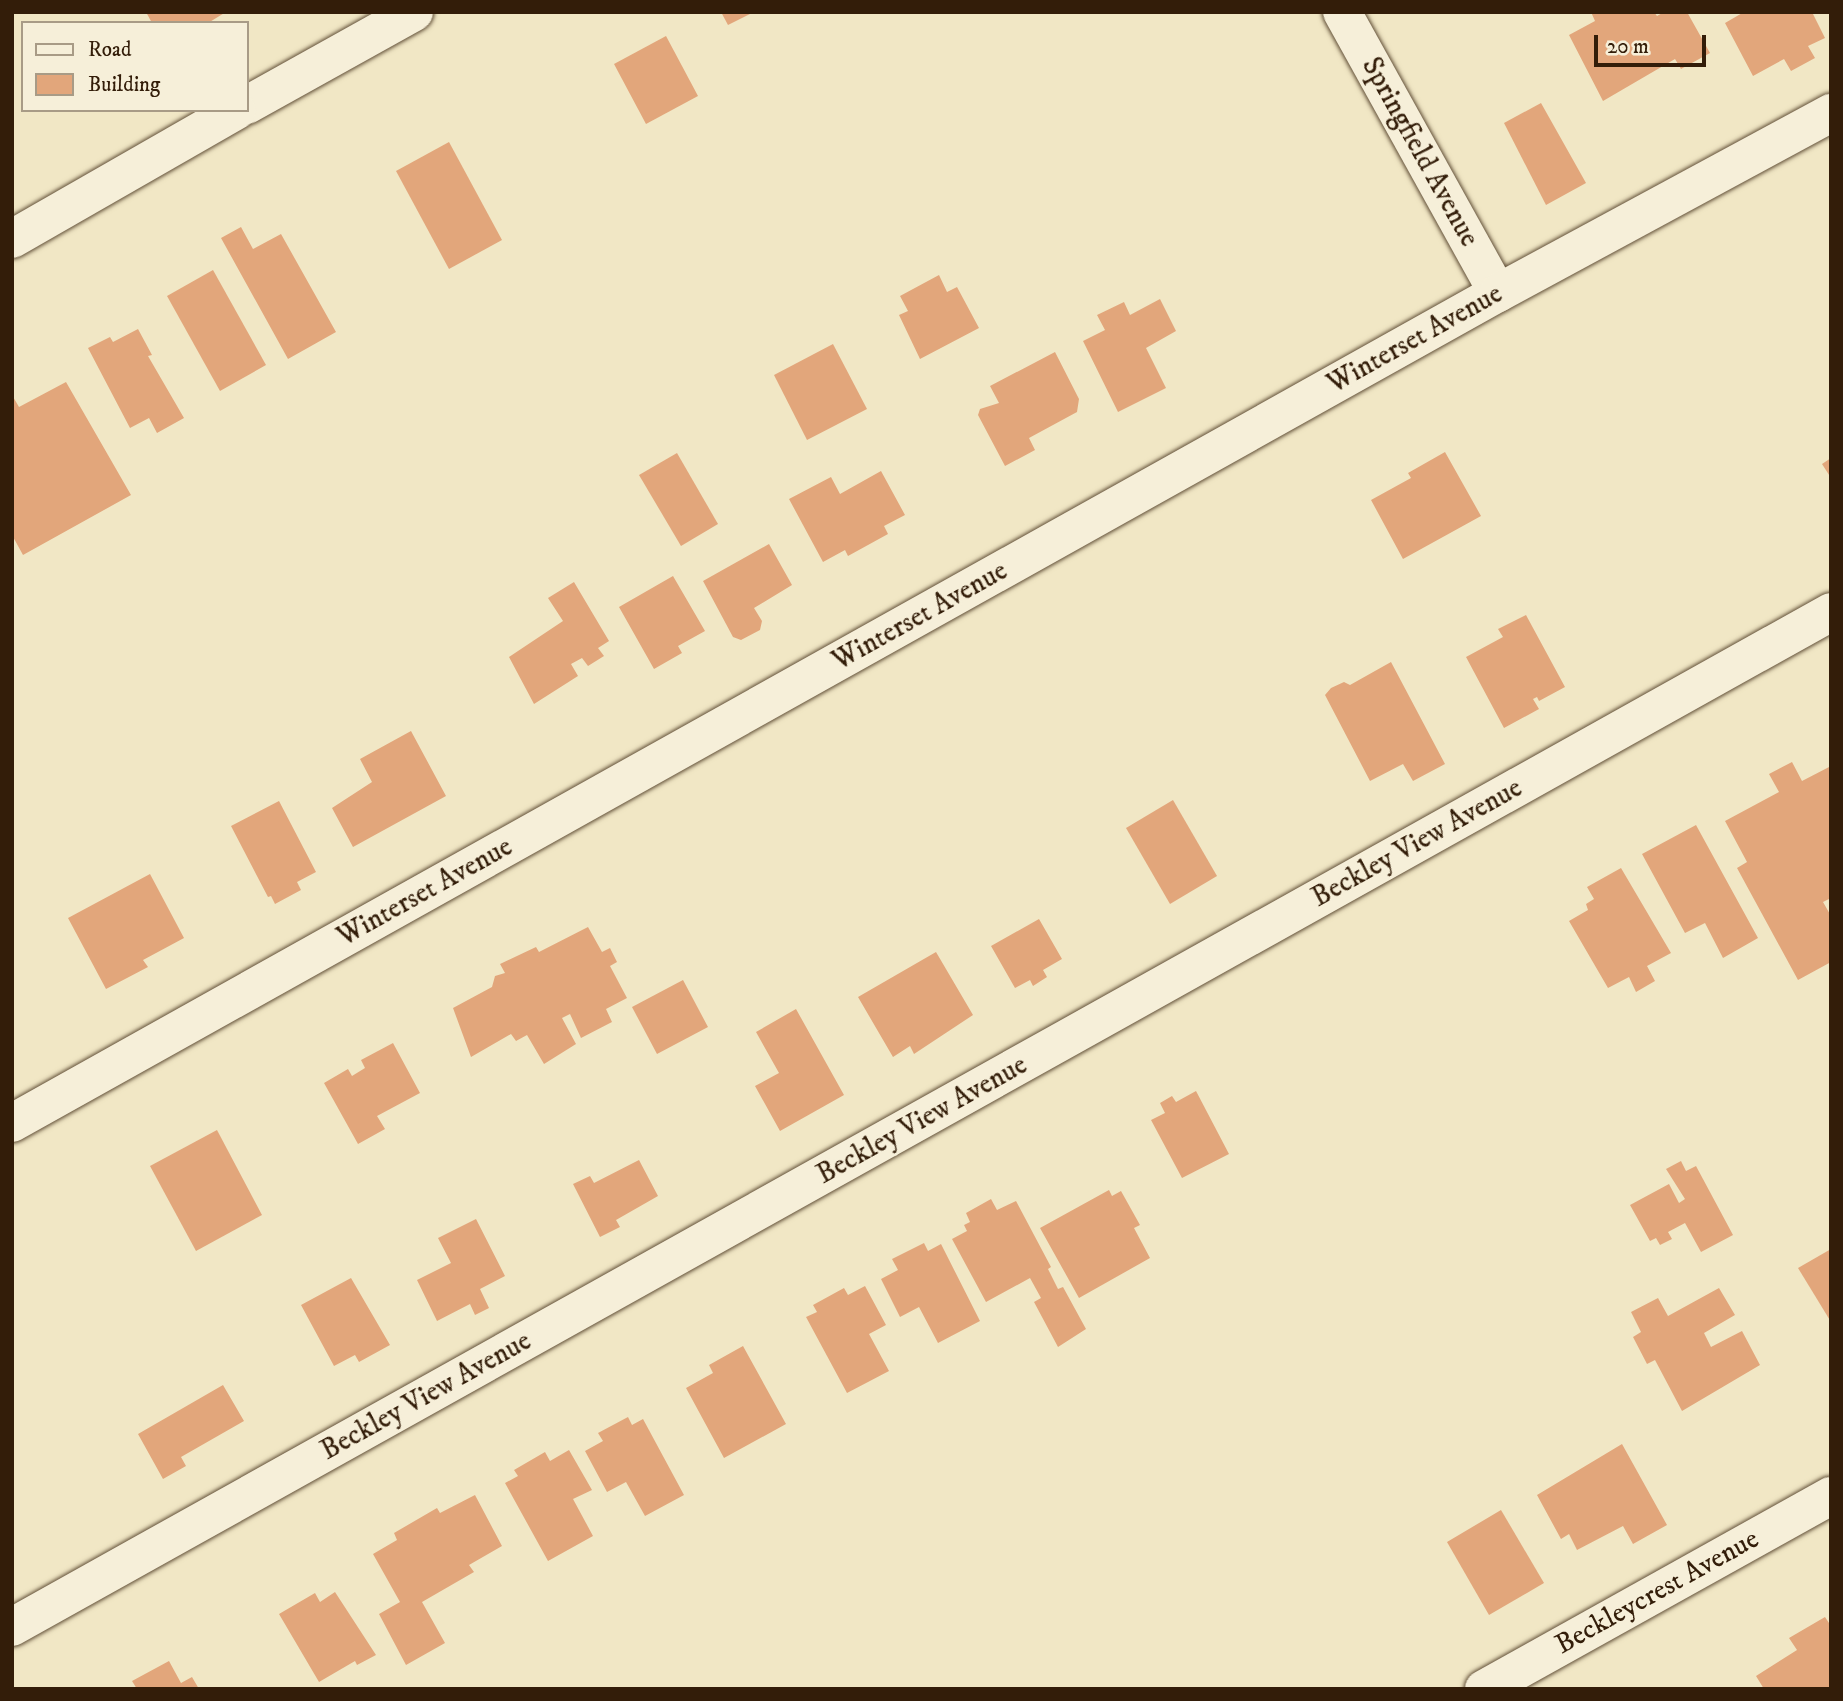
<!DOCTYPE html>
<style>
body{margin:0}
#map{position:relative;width:1843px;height:1701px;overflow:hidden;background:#f1e7c5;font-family:"IM FELL DW Pica",serif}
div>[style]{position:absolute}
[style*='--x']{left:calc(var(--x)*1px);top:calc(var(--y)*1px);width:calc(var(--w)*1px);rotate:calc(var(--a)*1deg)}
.building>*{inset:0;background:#e2a67b}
.roads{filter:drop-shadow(0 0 2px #625038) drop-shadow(0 0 2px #625038)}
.street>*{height:38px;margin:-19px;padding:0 19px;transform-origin:19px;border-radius:19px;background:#f6efd9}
span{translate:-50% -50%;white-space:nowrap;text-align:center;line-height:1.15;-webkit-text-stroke:5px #f6efd9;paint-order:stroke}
.street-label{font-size:28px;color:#331d09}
.frame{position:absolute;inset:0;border:14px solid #331d09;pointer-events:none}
.legend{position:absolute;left:21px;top:21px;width:228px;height:91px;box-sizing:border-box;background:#f6efd9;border:2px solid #a89b86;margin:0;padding:9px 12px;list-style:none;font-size:21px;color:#331d09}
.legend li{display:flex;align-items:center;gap:14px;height:35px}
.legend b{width:35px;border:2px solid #a89b86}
.scale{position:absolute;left:1594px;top:35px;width:112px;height:32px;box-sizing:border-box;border:4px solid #331d09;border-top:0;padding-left:9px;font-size:21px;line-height:24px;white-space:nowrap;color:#331d09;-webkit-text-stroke:5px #f6efd9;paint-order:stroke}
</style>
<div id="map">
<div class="building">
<div style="clip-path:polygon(146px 12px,226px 12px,208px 23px,152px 23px)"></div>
<div style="clip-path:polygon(721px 12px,754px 12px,728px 25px)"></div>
<div style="clip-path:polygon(1591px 12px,1654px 12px,1657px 16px,1664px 12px,1687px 12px,1710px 53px,1681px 69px,1675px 59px,1603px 101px,1569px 35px,1595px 21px)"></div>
<div style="clip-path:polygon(1744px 12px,1812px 12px,1825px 38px,1808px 46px,1815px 58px,1791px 71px,1784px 59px,1753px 76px,1725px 23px)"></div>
<div style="clip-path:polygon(666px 36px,698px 96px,646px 124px,614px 64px)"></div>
<div style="clip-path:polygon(1541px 103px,1586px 183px,1546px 205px,1504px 123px)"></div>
<div style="clip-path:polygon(449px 142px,502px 240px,449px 269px,396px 171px)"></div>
<div style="clip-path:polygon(241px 227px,253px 249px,281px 234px,336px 332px,288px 359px,221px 238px)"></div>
<div style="clip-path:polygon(213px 270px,266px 365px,220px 391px,167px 296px)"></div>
<div style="clip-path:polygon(939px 275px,947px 292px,957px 287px,979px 328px,920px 359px,899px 315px,908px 311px,900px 296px)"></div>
<div style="clip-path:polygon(1160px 299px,1176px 331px,1146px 348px,1166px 388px,1118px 412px,1083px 341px,1105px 330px,1097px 315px,1124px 302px,1130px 315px)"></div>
<div style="clip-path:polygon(138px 329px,152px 355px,148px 356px,184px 418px,157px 433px,149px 418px,130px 428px,88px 348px,110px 337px,113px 342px)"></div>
<div style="clip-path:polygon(833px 344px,867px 409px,807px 440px,774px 375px)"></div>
<div style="clip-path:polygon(1055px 352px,1079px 399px,1077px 412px,1029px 438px,1035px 450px,1005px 466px,978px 415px,980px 409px,999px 403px,990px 386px)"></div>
<div style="clip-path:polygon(66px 382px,131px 495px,23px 555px,12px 535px,12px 395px,19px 407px)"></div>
<div style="clip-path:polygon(1445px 452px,1481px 516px,1403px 559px,1371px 500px,1411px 478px,1408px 473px)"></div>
<div style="clip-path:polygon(677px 453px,718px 524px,681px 546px,639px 475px)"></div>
<div style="clip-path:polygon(1831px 458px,1831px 478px,1822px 464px)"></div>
<div style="clip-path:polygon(881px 471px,905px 515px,884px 526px,888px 534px,848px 556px,845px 550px,823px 562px,789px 499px,831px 477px,840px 494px)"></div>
<div style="clip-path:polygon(769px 544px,792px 585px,754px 608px,762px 621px,760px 630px,741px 640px,733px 637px,703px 581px)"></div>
<div style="clip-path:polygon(673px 576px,705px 631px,678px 646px,682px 653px,654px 669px,619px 607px)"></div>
<div style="clip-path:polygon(574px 582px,609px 641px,598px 648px,604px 656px,588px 666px,582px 658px,571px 664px,578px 676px,534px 704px,509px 657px,563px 621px,548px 598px)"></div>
<div style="clip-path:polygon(1526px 615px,1565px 687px,1539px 701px,1537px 697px,1533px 699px,1539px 709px,1504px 728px,1466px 657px,1503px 637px,1498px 629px)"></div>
<div style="clip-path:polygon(1391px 662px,1445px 764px,1413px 781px,1403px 764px,1370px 781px,1325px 695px,1331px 688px,1344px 682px,1350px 685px)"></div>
<div style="clip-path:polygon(411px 731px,446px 796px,353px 847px,332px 808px,372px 782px,360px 759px)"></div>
<div style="clip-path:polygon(1792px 762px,1802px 781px,1831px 766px,1831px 898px,1823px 902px,1831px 916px,1831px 962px,1798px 980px,1737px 868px,1747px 862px,1725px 821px,1779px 792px,1769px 774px)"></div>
<div style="clip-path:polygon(1173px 800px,1217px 876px,1170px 904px,1126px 828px)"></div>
<div style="clip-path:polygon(279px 801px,316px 872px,297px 882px,301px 890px,275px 904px,271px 896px,268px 897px,231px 826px)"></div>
<div style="clip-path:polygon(1696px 825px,1758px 938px,1723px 958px,1705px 923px,1685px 933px,1642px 854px)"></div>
<div style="clip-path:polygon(1621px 868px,1671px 953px,1647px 966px,1655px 981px,1636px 992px,1629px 977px,1608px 988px,1569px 921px,1588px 910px,1586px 904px,1594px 899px,1587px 887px)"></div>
<div style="clip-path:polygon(150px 874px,184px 938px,143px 960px,148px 967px,106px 989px,68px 918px)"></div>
<div style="clip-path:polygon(1039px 919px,1062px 959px,1043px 970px,1047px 977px,1033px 986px,1030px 980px,1015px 988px,991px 946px)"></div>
<div style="clip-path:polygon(588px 927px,602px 952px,610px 948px,617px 962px,610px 966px,627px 998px,606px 1009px,612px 1022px,581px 1038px,570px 1014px,562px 1018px,576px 1044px,544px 1064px,527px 1035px,516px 1041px,511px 1034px,471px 1057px,453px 1008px,492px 987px,495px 976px,505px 973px,500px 964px,536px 947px,539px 952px)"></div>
<div style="clip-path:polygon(936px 952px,973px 1015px,914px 1054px,910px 1046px,893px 1057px,858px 997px)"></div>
<div style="clip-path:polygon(683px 980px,708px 1027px,657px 1054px,632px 1007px)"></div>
<div style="clip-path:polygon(796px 1009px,844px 1095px,780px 1131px,755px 1086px,779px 1073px,756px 1032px)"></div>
<div style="clip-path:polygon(393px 1043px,420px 1093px,377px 1116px,385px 1129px,358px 1144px,324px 1083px,348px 1069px,352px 1076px,365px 1068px,361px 1060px)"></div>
<div style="clip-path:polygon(1196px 1091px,1229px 1154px,1182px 1178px,1151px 1120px,1165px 1113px,1160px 1103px,1172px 1096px,1176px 1102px)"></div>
<div style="clip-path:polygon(217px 1130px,262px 1215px,196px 1251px,150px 1166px)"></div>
<div style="clip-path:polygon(639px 1160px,658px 1196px,616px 1220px,620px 1227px,600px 1237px,573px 1184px,590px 1176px,594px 1183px)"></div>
<div style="clip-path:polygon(1681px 1161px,1686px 1171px,1696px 1166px,1733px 1235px,1701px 1252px,1685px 1223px,1668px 1232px,1672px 1239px,1660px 1245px,1656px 1238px,1650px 1241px,1630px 1205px,1669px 1184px,1679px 1203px,1685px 1199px,1666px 1169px)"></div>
<div style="clip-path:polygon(1109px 1190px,1112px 1196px,1121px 1191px,1140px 1225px,1134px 1228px,1150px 1258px,1079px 1298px,1040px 1228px)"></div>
<div style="clip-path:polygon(991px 1199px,997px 1210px,1016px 1201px,1051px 1267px,1048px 1269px,1058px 1289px,1063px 1287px,1086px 1329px,1058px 1347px,1034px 1302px,1041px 1298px,1030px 1278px,986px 1302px,952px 1239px,967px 1231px,964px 1225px,970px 1222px,966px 1213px)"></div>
<div style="clip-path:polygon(476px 1219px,505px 1276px,480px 1289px,489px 1308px,475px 1315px,470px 1304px,437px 1321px,417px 1280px,451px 1263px,438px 1238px)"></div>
<div style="clip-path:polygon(924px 1243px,928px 1251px,941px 1244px,980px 1321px,938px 1343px,919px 1307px,900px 1317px,881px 1279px,898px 1270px,892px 1259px)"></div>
<div style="clip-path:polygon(1831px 1249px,1831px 1322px,1798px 1268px)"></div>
<div style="clip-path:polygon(351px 1278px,390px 1345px,359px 1362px,355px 1355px,334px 1366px,301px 1305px)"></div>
<div style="clip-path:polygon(865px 1286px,886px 1325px,869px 1334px,889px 1371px,847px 1393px,806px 1317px,817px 1312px,813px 1305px,844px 1288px,848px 1295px)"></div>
<div style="clip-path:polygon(1719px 1288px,1735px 1315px,1704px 1333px,1711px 1347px,1742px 1331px,1760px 1365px,1682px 1411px,1655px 1360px,1647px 1364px,1633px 1337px,1641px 1332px,1631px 1312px,1658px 1298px,1668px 1316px)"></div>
<div style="clip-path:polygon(743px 1346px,786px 1424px,724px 1458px,686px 1388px,713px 1373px,709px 1365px)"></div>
<div style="clip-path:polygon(223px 1385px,244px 1421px,181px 1457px,186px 1466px,163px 1479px,138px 1434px)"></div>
<div style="clip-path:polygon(628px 1417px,632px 1425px,643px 1419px,684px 1495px,645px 1516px,626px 1482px,607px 1492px,585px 1451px,603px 1441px,598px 1433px)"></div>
<div style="clip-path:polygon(1622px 1444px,1667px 1525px,1633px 1544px,1623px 1526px,1577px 1550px,1569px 1534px,1561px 1539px,1537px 1495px)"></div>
<div style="clip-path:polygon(569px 1450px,592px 1490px,573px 1499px,593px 1536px,548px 1561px,505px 1483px,518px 1476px,514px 1470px,545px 1452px,550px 1461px)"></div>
<div style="clip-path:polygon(475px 1495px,502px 1546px,469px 1565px,474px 1572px,422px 1602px,445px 1643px,406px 1665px,379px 1614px,400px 1602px,373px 1554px,397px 1540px,394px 1533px,437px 1508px,440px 1513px)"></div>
<div style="clip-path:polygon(1501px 1510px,1544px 1583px,1489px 1615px,1447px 1542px)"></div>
<div style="clip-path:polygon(335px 1592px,376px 1655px,357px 1665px,355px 1661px,319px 1682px,279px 1614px,315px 1593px,320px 1602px)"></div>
<div style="clip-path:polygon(1825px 1617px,1831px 1626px,1831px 1689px,1764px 1689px,1756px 1676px,1797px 1650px,1789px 1638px)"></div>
<div style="clip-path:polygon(169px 1661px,181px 1683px,192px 1677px,199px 1689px,137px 1689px,132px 1681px)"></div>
</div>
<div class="roads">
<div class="street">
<div style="--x:1342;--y:12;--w:321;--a:61"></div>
<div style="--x:247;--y:105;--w:191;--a:-29.1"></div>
<div style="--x:12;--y:239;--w:259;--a:-29.8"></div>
<div style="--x:12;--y:1123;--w:1702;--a:-29.19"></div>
<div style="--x:1498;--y:293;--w:379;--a:-28.4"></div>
<div style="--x:12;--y:1627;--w:2083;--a:-29.16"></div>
<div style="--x:1484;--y:1689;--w:397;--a:-29.1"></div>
</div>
</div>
<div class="street-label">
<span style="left:1420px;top:152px;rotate:61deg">Springfield Avenue</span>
<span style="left:1415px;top:339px;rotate:-29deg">Winterset Avenue</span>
<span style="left:920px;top:616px;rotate:-29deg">Winterset Avenue</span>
<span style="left:1417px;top:843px;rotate:-29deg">Beckley View Avenue</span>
<span style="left:425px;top:892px;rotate:-29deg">Winterset Avenue</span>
<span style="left:922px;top:1120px;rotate:-29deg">Beckley View Avenue</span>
<span style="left:426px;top:1396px;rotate:-29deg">Beckley View Avenue</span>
<span style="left:1657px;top:1592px;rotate:-29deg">Beckleycrest Avenue</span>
</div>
<div class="frame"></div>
<ul class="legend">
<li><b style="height:9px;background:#f6efd9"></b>Road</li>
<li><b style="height:19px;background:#e2a67b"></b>Building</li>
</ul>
<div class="scale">20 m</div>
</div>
